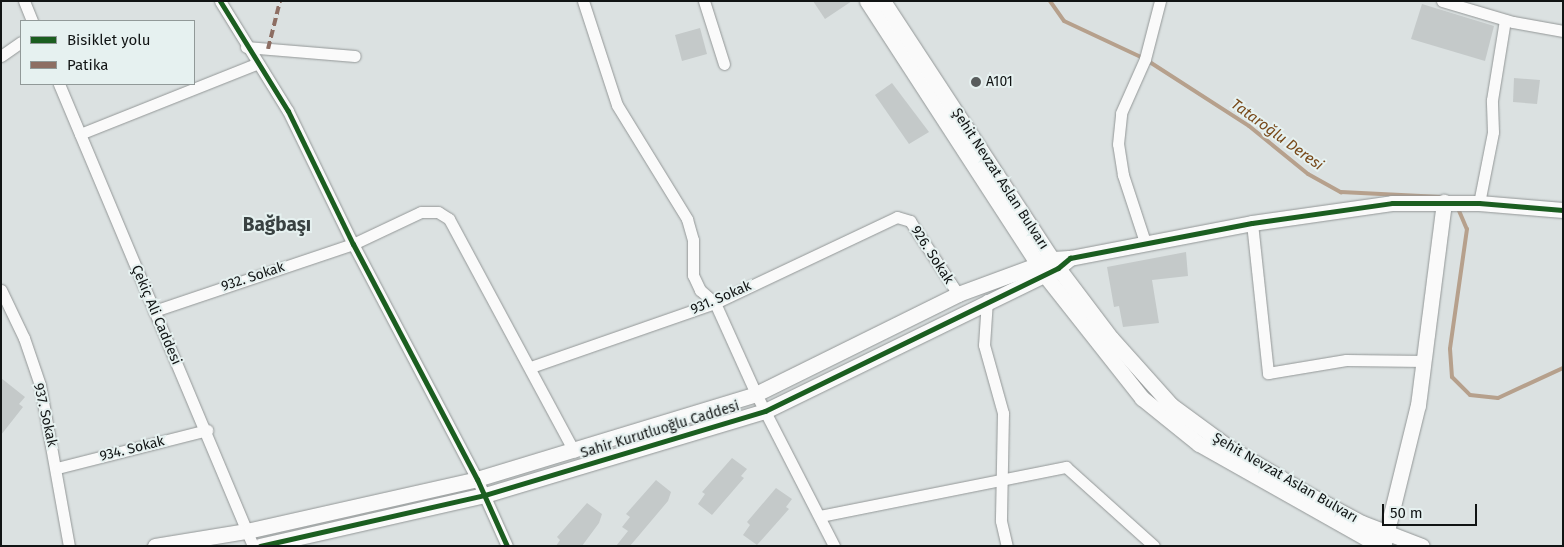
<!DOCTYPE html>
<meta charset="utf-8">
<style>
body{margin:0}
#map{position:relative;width:1564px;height:547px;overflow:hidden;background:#dbe1e1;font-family:"Fira Sans",sans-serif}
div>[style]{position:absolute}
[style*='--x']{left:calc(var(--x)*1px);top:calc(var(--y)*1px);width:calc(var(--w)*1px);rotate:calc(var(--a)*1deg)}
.stream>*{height:4px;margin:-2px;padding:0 2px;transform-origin:2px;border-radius:2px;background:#b6a08c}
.building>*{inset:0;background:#c4c9c9}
.roads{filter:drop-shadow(0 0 1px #939797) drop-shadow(0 0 1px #939797)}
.street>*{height:11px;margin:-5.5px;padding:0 5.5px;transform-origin:5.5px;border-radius:5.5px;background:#fafafa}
.secondary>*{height:15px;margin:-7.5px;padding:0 7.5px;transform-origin:7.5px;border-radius:7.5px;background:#fafafa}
.quiet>*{height:4px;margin-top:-2px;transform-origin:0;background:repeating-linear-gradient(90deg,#8d6e63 0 8px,transparent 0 12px)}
.cycleway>*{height:5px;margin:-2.5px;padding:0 2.5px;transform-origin:2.5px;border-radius:2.5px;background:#1b5e20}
.dots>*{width:14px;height:14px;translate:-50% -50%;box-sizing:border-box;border:2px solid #e6f1f0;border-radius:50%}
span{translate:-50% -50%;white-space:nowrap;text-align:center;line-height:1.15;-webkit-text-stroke:4px #e6f1f0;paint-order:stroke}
.poi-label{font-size:14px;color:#111414}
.left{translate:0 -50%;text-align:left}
.street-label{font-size:14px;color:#111414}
.water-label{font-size:15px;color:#78491a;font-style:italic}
.district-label{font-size:19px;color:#394141;font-weight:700}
.frame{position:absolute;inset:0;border:2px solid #111414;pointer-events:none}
.legend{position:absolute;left:20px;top:20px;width:175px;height:65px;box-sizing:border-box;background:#e6f1f0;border:1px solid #919998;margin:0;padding:6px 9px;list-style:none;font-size:15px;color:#111414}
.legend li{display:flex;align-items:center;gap:10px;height:25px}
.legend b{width:25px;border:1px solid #919998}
.scale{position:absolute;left:1382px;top:504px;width:95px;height:22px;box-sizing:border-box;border:2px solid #111414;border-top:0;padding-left:6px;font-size:15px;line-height:18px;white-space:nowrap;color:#111414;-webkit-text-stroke:4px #e6f1f0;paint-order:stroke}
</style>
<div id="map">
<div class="stream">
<div style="--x:1050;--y:1;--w:24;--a:55"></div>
<div style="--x:1064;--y:21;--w:89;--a:25.1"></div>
<div style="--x:1145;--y:59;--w:124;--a:32.8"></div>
<div style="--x:1249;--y:126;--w:76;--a:39.1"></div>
<div style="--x:1308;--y:174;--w:38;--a:29"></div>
<div style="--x:1341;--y:192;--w:100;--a:2.9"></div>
<div style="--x:1457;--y:206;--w:25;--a:67"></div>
<div style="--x:1467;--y:229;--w:121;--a:98.1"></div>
<div style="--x:1450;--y:349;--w:28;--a:86"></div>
<div style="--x:1452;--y:377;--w:25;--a:45"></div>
<div style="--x:1470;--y:395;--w:28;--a:6"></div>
<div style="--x:1498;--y:398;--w:72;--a:-24.8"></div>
</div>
<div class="building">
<div style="clip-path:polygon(813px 1px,852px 1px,825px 19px)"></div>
<div style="clip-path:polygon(1422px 4px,1494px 26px,1485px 61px,1411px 39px)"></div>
<div style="clip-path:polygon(700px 28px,707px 54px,682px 61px,675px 35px)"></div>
<div style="clip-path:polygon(1514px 78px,1540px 80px,1537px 104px,1513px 102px)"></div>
<div style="clip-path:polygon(892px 83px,929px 132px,909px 144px,875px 95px)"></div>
<div style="clip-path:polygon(1186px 252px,1188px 276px,1152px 280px,1159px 323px,1123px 327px,1119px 306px,1114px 307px,1107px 267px)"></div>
<div style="clip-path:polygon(1px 378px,25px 397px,19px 404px,23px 407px,1px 435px)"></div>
<div style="clip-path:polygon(732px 458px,747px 469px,741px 476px,744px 478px,712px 515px,698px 504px,705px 494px,702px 492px)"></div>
<div style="clip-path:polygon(656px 480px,671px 492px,668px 501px,630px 546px,616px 546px,628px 531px,622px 527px,630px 517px,626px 514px)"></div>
<div style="clip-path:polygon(776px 488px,792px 499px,786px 507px,789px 509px,757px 545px,743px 535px,750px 525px,747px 522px)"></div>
<div style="clip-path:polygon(587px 503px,602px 514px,599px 523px,582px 546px,556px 546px,560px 540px,557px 537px)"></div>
</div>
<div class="roads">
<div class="street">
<div style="--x:24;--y:1;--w:22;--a:68"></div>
<div style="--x:220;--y:1;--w:129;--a:58.3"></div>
<div style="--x:288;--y:111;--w:148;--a:64"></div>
<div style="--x:353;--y:244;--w:266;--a:62.2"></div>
<div style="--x:477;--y:479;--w:73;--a:65.9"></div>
<div style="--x:583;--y:1;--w:109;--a:71.9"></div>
<div style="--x:617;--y:105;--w:134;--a:58.4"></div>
<div style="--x:687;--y:219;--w:22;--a:74"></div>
<div style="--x:693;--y:240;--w:35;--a:90"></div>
<div style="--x:693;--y:275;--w:17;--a:65"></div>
<div style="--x:700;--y:290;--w:20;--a:41"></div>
<div style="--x:715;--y:303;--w:100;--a:65.7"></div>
<div style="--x:756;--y:394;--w:171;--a:62.8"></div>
<div style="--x:704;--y:1;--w:66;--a:72.4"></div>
<div style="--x:1442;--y:1;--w:74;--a:16.5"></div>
<div style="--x:1513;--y:22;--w:51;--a:10.2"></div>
<div style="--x:246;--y:47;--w:109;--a:4.7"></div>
<div style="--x:1;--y:56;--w:24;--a:-35"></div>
<div style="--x:59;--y:84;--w:501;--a:67.22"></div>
<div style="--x:80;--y:134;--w:189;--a:-21.7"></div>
<div style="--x:1479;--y:203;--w:72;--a:-78.8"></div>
<div style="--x:1493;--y:132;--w:32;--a:-92"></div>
<div style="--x:1492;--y:100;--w:81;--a:-80.8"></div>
<div style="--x:1252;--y:223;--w:151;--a:83.9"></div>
<div style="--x:1268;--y:373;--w:79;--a:-9.5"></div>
<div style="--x:1346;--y:360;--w:79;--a:0.7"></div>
<div style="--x:1145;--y:242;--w:71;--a:-108.2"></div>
<div style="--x:1123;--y:175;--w:31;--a:-99"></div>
<div style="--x:1118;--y:144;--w:31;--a:-84"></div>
<div style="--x:1121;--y:113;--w:59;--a:-66"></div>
<div style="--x:1145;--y:59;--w:60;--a:-75.5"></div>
<div style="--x:1;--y:290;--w:53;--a:64.4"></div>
<div style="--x:24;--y:338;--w:50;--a:71.2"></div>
<div style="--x:40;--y:385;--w:164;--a:79.8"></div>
<div style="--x:987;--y:300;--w:45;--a:93.8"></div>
<div style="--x:984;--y:345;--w:71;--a:74.4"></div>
<div style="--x:1003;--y:413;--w:108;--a:91.1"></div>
<div style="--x:1001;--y:521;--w:26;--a:77"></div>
<div style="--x:154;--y:311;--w:210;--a:-18.6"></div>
<div style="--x:353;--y:244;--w:75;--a:-25.2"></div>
<div style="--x:421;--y:212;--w:17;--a:0"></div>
<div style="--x:438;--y:212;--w:13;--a:32"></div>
<div style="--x:449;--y:219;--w:264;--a:61.7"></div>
<div style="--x:531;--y:367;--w:195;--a:-19.2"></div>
<div style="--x:715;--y:303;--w:201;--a:-25.3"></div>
<div style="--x:897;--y:217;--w:14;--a:17"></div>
<div style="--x:910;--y:221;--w:87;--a:56.7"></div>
<div style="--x:57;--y:468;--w:155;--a:-14.2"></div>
<div style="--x:820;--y:516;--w:251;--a:-11.3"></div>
<div style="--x:1066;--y:467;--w:118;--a:41.9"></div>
</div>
<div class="secondary">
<div style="--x:867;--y:1;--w:325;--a:57"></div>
<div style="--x:1044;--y:274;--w:158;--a:51.7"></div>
<div style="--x:1142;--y:398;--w:73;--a:38.9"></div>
<div style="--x:1199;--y:444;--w:208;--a:29.4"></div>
<div style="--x:883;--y:1;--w:319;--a:56.8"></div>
<div style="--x:1058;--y:268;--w:88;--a:52.9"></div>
<div style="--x:1111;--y:338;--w:90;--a:48.2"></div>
<div style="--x:1171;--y:405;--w:71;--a:36.4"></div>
<div style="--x:1228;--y:447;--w:91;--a:30.5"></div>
<div style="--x:1306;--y:493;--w:64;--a:28.2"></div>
<div style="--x:1362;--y:523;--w:64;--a:21"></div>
<div style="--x:1384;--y:543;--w:142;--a:-76.2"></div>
<div style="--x:1418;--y:405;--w:205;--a:-82.7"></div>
<div style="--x:155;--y:546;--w:93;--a:-9.3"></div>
<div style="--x:247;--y:531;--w:236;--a:-12.7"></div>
<div style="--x:477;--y:479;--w:292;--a:-16.9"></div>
<div style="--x:756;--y:394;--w:225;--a:-26.3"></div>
<div style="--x:958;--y:294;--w:101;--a:-20.2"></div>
<div style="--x:1053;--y:259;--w:16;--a:-4"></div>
<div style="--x:260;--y:546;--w:231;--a:-12.8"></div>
<div style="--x:485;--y:495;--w:292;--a:-16.7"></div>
<div style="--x:765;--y:411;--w:326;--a:-26"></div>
<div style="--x:1058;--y:268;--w:16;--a:-40"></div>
<div style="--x:1070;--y:258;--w:185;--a:-10.9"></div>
<div style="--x:1252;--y:223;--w:141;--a:-8.1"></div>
<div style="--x:1392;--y:203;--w:87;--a:0"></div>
<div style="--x:1479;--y:203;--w:84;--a:4.8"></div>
</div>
</div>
<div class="quiet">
<div style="--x:268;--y:49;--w:49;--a:-76"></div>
</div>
<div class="cycleway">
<div style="--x:220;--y:1;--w:129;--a:58.3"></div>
<div style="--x:288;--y:111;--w:148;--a:64"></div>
<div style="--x:353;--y:244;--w:266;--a:62.2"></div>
<div style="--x:477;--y:479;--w:73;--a:65.9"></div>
<div style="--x:260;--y:546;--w:231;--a:-12.8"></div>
<div style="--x:485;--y:495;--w:292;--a:-16.7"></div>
<div style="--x:765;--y:411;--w:326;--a:-26"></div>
<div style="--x:1058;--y:268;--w:16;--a:-40"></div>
<div style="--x:1070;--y:258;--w:185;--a:-10.9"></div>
<div style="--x:1252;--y:223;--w:141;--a:-8.1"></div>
<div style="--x:1392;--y:203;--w:87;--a:0"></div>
<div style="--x:1479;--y:203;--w:84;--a:4.8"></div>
</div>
<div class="dots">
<div style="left:976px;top:82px;background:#585c5c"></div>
</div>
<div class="poi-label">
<span class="left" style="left:986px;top:82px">A101</span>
</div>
<div class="street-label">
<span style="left:1000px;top:179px;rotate:57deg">Şehit Nevzat Aslan Bulvarı</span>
<span style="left:932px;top:255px;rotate:57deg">926. Sokak</span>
<span style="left:253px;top:277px;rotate:-18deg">932. Sokak</span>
<span style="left:721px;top:298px;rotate:-23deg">931. Sokak</span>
<span style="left:156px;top:315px;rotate:67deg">Çekiç Ali Caddesi</span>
<span style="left:45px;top:415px;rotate:77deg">937. Sokak</span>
<span style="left:660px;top:430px;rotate:-17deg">Sahir Kurutluoğlu Caddesi</span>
<span style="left:132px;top:449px;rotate:-14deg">934. Sokak</span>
<span style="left:1285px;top:478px;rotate:30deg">Şehit Nevzat Aslan Bulvarı</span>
</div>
<div class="water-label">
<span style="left:1277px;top:135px;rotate:36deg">Tataroğlu Deresi</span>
</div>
<div class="district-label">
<span style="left:277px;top:225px">Bağbaşı</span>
</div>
<div class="frame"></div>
<ul class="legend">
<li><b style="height:6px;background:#1b5e20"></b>Bisiklet yolu</li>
<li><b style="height:6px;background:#8d6e63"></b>Patika</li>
</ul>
<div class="scale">50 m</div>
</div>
